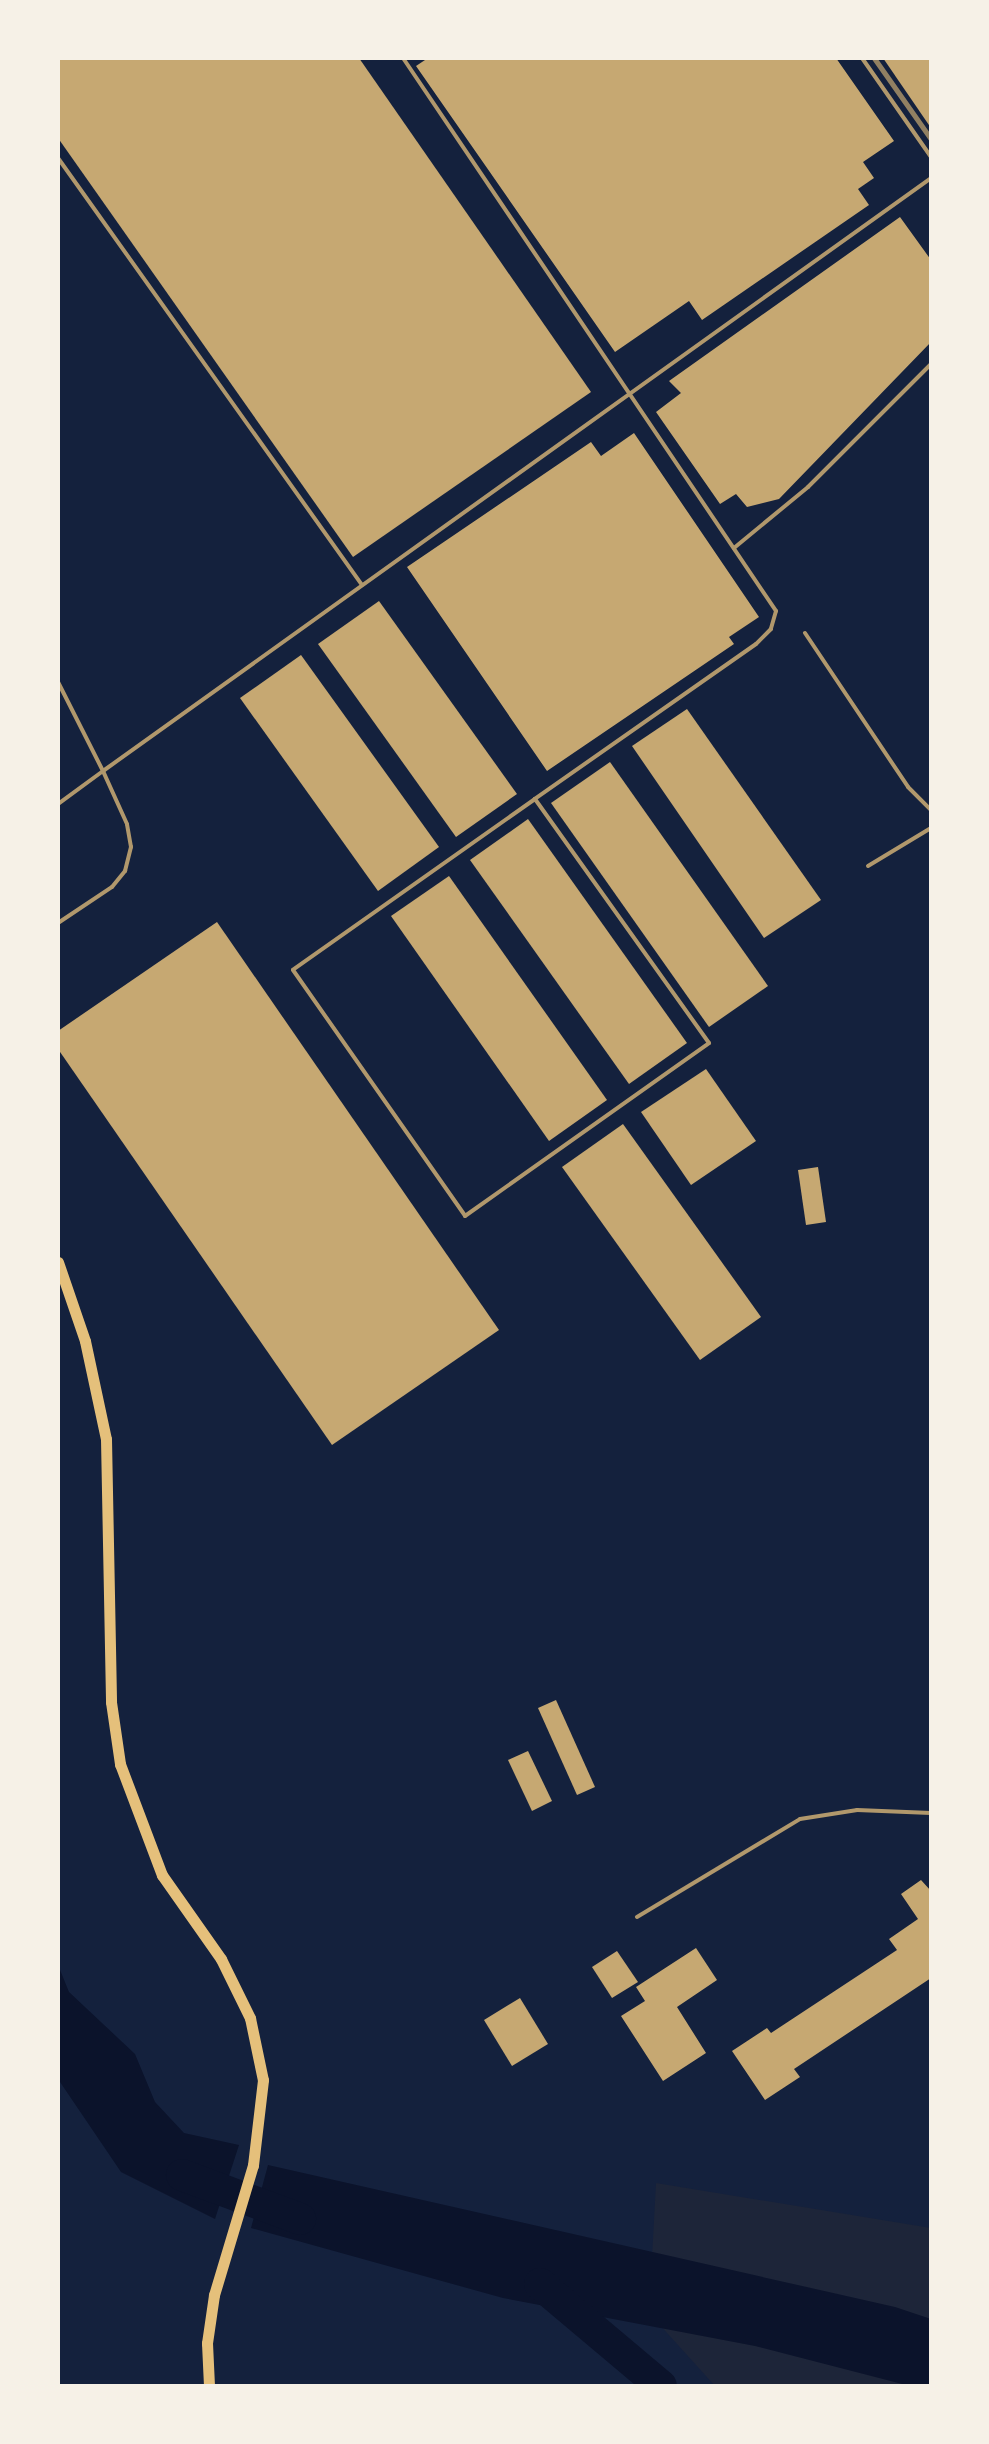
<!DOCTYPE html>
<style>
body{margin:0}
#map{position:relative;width:989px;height:2444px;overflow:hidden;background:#14213d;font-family:Helvetica,sans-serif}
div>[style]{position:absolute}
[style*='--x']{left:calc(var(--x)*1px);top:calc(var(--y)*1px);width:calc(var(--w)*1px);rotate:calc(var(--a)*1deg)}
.green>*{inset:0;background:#1d2539}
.water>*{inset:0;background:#0b132b}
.river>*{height:32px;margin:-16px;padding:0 16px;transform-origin:16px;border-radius:16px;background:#0b132b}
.building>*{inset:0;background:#c6a872}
.service>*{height:4px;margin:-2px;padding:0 2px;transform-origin:2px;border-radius:2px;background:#b1986c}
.secondary>*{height:11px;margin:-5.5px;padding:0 5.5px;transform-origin:5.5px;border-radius:5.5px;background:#e5c07b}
.rail>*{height:5px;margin:-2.5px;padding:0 2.5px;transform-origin:2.5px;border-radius:2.5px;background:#918062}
span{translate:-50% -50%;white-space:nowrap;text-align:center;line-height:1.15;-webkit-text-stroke:6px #f6f1e7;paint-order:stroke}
.frame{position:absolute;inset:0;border:60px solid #f6f1e7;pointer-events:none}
</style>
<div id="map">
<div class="green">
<div style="clip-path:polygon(656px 2183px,931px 2228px,931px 2386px,715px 2386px,649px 2313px)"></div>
</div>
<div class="water">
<div style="clip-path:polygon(58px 1965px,69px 1992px,135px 2054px,155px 2102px,184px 2133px,239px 2145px,215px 2219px,121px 2172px,58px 2079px)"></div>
<div style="clip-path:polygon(268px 2165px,895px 2307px,931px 2319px,931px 2386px,910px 2386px,755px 2346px,503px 2298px,251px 2228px)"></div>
</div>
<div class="river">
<div style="--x:182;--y:2175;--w:126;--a:20.4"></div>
<div style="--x:540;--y:2284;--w:158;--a:40.1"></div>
</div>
<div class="building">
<div style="clip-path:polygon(58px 58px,359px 58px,591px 392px,353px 557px,58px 138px)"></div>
<div style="clip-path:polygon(428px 58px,836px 58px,894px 141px,863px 162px,874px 178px,858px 189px,869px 205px,702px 320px,689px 301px,615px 352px,416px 66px)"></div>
<div style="clip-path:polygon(883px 58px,931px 58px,931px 128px)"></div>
<div style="clip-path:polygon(900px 217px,931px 260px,931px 342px,779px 499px,747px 507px,736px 494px,720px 504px,656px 412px,681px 393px,669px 381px)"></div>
<div style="clip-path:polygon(634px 433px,759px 617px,729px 637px,734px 644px,547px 771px,407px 567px,591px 442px,601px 456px)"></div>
<div style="clip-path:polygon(379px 601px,517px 794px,456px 837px,318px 644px)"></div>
<div style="clip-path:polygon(301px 655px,439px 847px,378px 891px,240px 698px)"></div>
<div style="clip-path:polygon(687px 709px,821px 900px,764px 938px,632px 746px)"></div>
<div style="clip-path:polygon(610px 762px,768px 986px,709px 1027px,551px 803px)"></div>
<div style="clip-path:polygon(528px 819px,687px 1043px,629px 1084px,470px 860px)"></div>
<div style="clip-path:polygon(449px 876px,607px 1100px,549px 1141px,391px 916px)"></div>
<div style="clip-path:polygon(217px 922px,499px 1330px,332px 1445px,58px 1049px,58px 1031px)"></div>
<div style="clip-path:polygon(706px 1069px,756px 1141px,691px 1185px,641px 1112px)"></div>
<div style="clip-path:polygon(623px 1124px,761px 1317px,700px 1360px,562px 1167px)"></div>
<div style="clip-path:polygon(818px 1167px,826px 1222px,806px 1225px,798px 1170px)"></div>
<div style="clip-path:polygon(556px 1700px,595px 1787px,577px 1795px,538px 1708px)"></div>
<div style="clip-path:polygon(528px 1751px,552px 1801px,532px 1811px,508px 1760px)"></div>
<div style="clip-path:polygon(921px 1880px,931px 1891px,931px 1978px,794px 2069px,800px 2077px,765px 2100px,732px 2051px,767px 2028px,771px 2033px,897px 1950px,889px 1939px,918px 1919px,901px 1894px)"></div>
<div style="clip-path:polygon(696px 1948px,717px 1980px,677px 2007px,706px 2053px,663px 2081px,621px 2016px,645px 2001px,636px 1987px)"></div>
<div style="clip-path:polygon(617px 1951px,638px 1982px,612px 1998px,592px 1967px)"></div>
<div style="clip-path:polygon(520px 1998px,548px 2044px,512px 2066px,484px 2020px)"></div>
</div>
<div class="service">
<div style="--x:403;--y:58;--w:667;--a:56"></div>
<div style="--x:776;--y:611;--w:19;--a:106"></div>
<div style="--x:771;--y:629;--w:21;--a:135"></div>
<div style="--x:756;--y:644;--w:270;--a:145"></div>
<div style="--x:535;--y:799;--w:296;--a:144.8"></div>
<div style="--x:293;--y:970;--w:300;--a:55"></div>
<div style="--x:465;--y:1216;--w:299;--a:-35.3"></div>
<div style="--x:709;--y:1043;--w:300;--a:-125.5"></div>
<div style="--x:862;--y:58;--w:121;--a:55.1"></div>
<div style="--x:58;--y:158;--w:524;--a:54.55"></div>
<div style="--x:734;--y:548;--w:96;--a:-39.5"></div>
<div style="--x:808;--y:487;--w:174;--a:-45"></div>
<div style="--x:805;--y:633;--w:185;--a:56.2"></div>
<div style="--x:908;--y:787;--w:33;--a:45"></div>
<div style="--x:58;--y:682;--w:100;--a:63.2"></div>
<div style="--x:103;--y:771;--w:56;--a:143.7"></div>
<div style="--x:868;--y:866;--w:74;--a:-31.1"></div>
<div style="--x:58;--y:923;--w:65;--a:-33.7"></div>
<div style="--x:112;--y:887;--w:21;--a:-51"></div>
<div style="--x:125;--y:871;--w:25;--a:-76"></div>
<div style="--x:131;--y:847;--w:23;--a:-100"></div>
<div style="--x:127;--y:824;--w:58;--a:-114.4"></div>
<div style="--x:103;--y:771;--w:1018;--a:-35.61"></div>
<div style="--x:637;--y:1917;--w:190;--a:-31"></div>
<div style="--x:800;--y:1819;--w:58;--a:-9"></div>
<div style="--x:857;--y:1810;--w:74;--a:2.3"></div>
</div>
<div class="secondary">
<div style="--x:58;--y:1262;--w:83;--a:71.1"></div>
<div style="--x:85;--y:1341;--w:100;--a:77.9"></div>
<div style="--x:106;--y:1439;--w:263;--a:88.9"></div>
<div style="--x:111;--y:1702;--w:63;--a:81.7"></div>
<div style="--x:120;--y:1764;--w:119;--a:69.3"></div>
<div style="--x:162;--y:1875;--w:103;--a:54.9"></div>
<div style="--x:221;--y:1959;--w:66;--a:63.8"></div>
<div style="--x:250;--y:2018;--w:63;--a:78.2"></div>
<div style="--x:263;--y:2080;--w:86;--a:96.7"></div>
<div style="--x:253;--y:2165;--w:136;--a:106.7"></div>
<div style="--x:214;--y:2295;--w:49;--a:98.3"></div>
<div style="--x:207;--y:2343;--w:43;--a:87.3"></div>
</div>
<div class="rail">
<div style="--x:874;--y:58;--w:99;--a:54.9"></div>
</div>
<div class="frame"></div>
</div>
